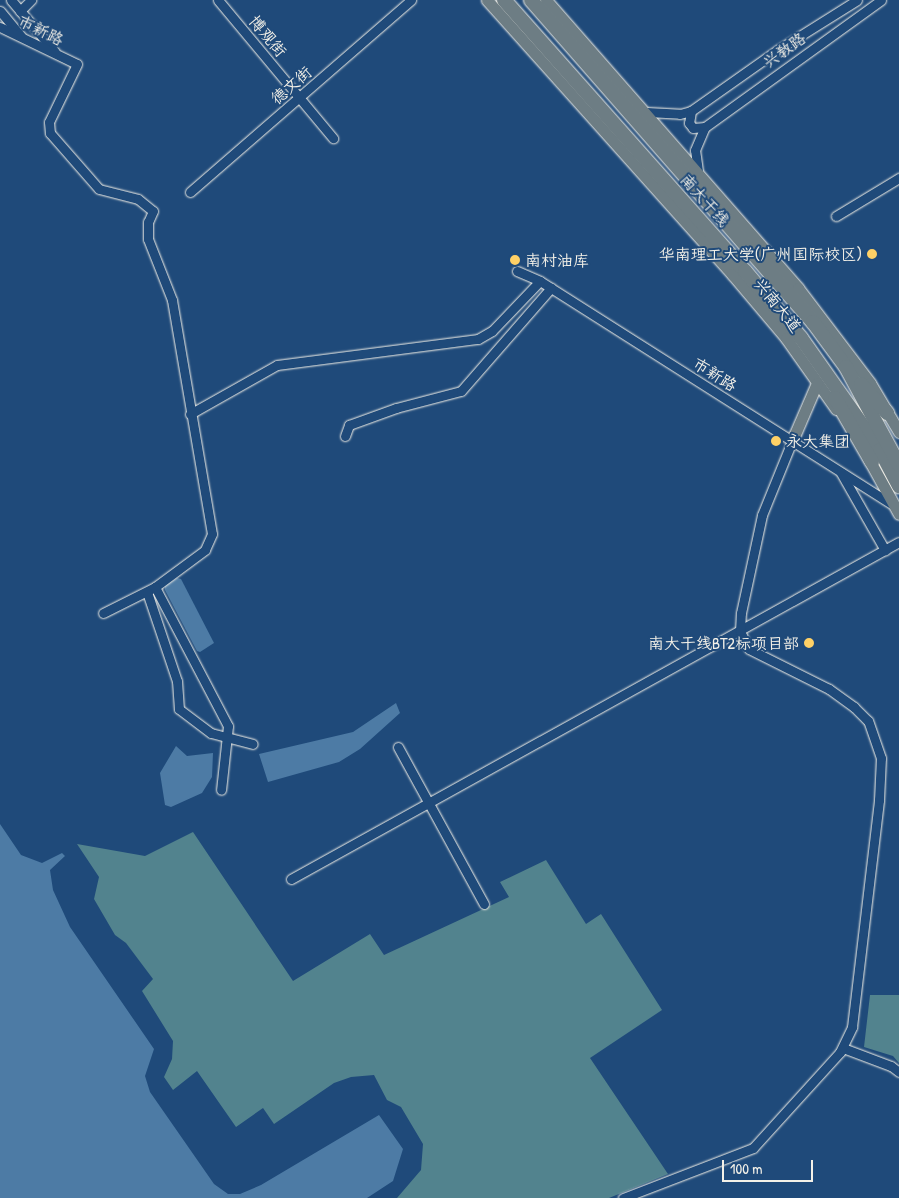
<!DOCTYPE html>
<meta charset="utf-8">
<style>
body{margin:0}
#map{position:relative;width:899px;height:1198px;overflow:hidden;background:#1f4a7a;font-family:"Patrick Hand","LXGW WenKai TC",sans-serif}
div>[style]{position:absolute}
[style*='--x']{left:calc(var(--x)*1px);top:calc(var(--y)*1px);width:calc(var(--w)*1px);rotate:calc(var(--a)*1deg)}
.green>*{inset:0;background:#52838e}
.water>*{inset:0;background:#4d7ba5}
.roads{filter:drop-shadow(0 0 1px #f4f1e8) drop-shadow(0 0 1px #f4f1e8)}
.minor>*{height:9px;margin:-4.5px;padding:0 4.5px;transform-origin:4.5px;border-radius:4.5px;background:#1f4a7a}
.major>*{height:11px;margin:-5.5px;padding:0 5.5px;transform-origin:5.5px;border-radius:5.5px;background:#6d7d84}
.highway>*{height:14px;margin:-7px;padding:0 7px;transform-origin:7px;border-radius:7px;background:#6d7d84}
.dots>*{width:14px;height:14px;translate:-50% -50%;box-sizing:border-box;border:2px solid #1f4a7a;border-radius:50%}
span{translate:-50% -50%;white-space:nowrap;text-align:center;line-height:1.15;-webkit-text-stroke:4px #1f4a7a;paint-order:stroke}
.street-label{font-size:16px;color:#f4f1e8}
.poi-label{font-size:16px;color:#f4f1e8}
.right{translate:-100% -50%;text-align:right}
.left{translate:0 -50%;text-align:left}
.scale{position:absolute;left:722px;top:1160px;width:91px;height:22px;box-sizing:border-box;border:2px solid #f4f1e8;border-top:0;padding-left:6px;font-size:15px;line-height:18px;white-space:nowrap;color:#f4f1e8;-webkit-text-stroke:4px #1f4a7a;paint-order:stroke}
</style>
<div id="map">
<div class="green">
<div style="clip-path:polygon(193px 832px,293px 981px,370px 934px,384px 955px,509px 897px,500px 882px,546px 860px,586px 924px,601px 914px,662px 1010px,590px 1058px,668px 1174px,609px 1198px,397px 1198px,421px 1170px,423px 1144px,401px 1107px,387px 1100px,374px 1075px,351px 1077px,334px 1083px,274px 1124px,263px 1108px,236px 1127px,197px 1071px,173px 1090px,164px 1077px,172px 1059px,173px 1041px,142px 991px,153px 979px,126px 943px,115px 935px,94px 899px,99px 877px,77px 844px,145px 856px)"></div>
<div style="clip-path:polygon(870px 995px,899px 995px,899px 1063px,893px 1056px,864px 1047px)"></div>
</div>
<div class="water">
<div style="clip-path:polygon(177px 578px,181px 579px,214px 643px,200px 652px,197px 651px,165px 590px,165px 586px)"></div>
<div style="clip-path:polygon(396px 703px,400px 713px,360px 749px,339px 762px,268px 782px,259px 754px,353px 732px)"></div>
<div style="clip-path:polygon(176px 746px,187px 756px,213px 753px,212px 777px,202px 793px,171px 807px,165px 805px,160px 773px)"></div>
<div style="clip-path:polygon(0 824px,21px 855px,42px 863px,62px 853px,65px 856px,50px 870px,53px 890px,70px 927px,154px 1049px,145px 1076px,150px 1092px,214px 1184px,228px 1194px,240px 1194px,261px 1185px,379px 1115px,403px 1149px,393px 1181px,367px 1198px,0 1198px)"></div>
</div>
<div class="roads">
<div class="minor">
<div style="--x:11;--y:0;--w:68;--a:49.8"></div>
<div style="--x:218;--y:0;--w:180;--a:50.2"></div>
<div style="--x:0;--y:11;--w:33;--a:50"></div>
<div style="--x:20;--y:11;--w:16;--a:-45"></div>
<div style="--x:0;--y:27;--w:85;--a:25.7"></div>
<div style="--x:77;--y:64;--w:64;--a:115.8"></div>
<div style="--x:49;--y:122;--w:11;--a:85"></div>
<div style="--x:50;--y:133;--w:74;--a:48.8"></div>
<div style="--x:99;--y:189;--w:40;--a:14.4"></div>
<div style="--x:138;--y:199;--w:19;--a:39"></div>
<div style="--x:153;--y:211;--w:12;--a:114"></div>
<div style="--x:148;--y:222;--w:17;--a:90"></div>
<div style="--x:148;--y:239;--w:66;--a:68.5"></div>
<div style="--x:172;--y:300;--w:237;--a:80.3"></div>
<div style="--x:212;--y:534;--w:17;--a:114"></div>
<div style="--x:205;--y:550;--w:62;--a:143.5"></div>
<div style="--x:155;--y:587;--w:58;--a:153.4"></div>
<div style="--x:691;--y:111;--w:12;--a:99"></div>
<div style="--x:689;--y:123;--w:6;--a:51"></div>
<div style="--x:693;--y:128;--w:12;--a:-5"></div>
<div style="--x:705;--y:127;--w:217;--a:-35.8"></div>
<div style="--x:647;--y:112;--w:33;--a:3"></div>
<div style="--x:680;--y:114;--w:11;--a:-15"></div>
<div style="--x:691;--y:111;--w:108;--a:-35.2"></div>
<div style="--x:779;--y:49;--w:92;--a:-32.1"></div>
<div style="--x:698;--y:171;--w:21;--a:-98"></div>
<div style="--x:695;--y:150;--w:25;--a:-67"></div>
<div style="--x:190;--y:192;--w:293;--a:-41"></div>
<div style="--x:836;--y:216;--w:74;--a:-31.1"></div>
<div style="--x:517;--y:271;--w:25;--a:23"></div>
<div style="--x:540;--y:281;--w:420;--a:32.4"></div>
<div style="--x:190;--y:414;--w:100;--a:-29.4"></div>
<div style="--x:277;--y:365;--w:203;--a:-7.4"></div>
<div style="--x:478;--y:339;--w:16;--a:-30"></div>
<div style="--x:492;--y:331;--w:69;--a:-46.2"></div>
<div style="--x:345;--y:436;--w:12;--a:-70"></div>
<div style="--x:349;--y:425;--w:50;--a:-19.9"></div>
<div style="--x:396;--y:408;--w:67;--a:-14.7"></div>
<div style="--x:461;--y:391;--w:137;--a:-48.9"></div>
<div style="--x:841;--y:473;--w:89;--a:60.3"></div>
<div style="--x:155;--y:587;--w:157;--a:62.3"></div>
<div style="--x:228;--y:726;--w:64;--a:96.2"></div>
<div style="--x:147;--y:592;--w:94;--a:71.4"></div>
<div style="--x:177;--y:681;--w:28;--a:86"></div>
<div style="--x:179;--y:709;--w:40;--a:37"></div>
<div style="--x:211;--y:733;--w:43;--a:14.7"></div>
<div style="--x:398;--y:747;--w:179;--a:61.3"></div>
<div style="--x:291;--y:879;--w:695;--a:-29"></div>
<div style="--x:843;--y:1048;--w:51;--a:20.6"></div>
<div style="--x:891;--y:1066;--w:10;--a:37"></div>
<div style="--x:623;--y:1198;--w:139;--a:-21"></div>
<div style="--x:753;--y:1148;--w:130;--a:-47.8"></div>
<div style="--x:840;--y:1052;--w:28;--a:-64"></div>
<div style="--x:852;--y:1027;--w:229;--a:-83.2"></div>
<div style="--x:879;--y:800;--w:42;--a:-87.3"></div>
<div style="--x:881;--y:758;--w:39;--a:-109"></div>
<div style="--x:868;--y:721;--w:20;--a:-135"></div>
<div style="--x:854;--y:707;--w:31;--a:-144"></div>
<div style="--x:829;--y:689;--w:89;--a:-153.4"></div>
<div style="--x:749;--y:649;--w:20;--a:-117"></div>
<div style="--x:740;--y:631;--w:18;--a:-87"></div>
<div style="--x:741;--y:613;--w:100;--a:-77.9"></div>
<div style="--x:762;--y:515;--w:80;--a:-67.9"></div>
</div>
<div class="major">
<div style="--x:487;--y:0;--w:368;--a:48.2"></div>
<div style="--x:732;--y:274;--w:84;--a:49.8"></div>
<div style="--x:786;--y:338;--w:87;--a:54.8"></div>
<div style="--x:546;--y:0;--w:383;--a:48.8"></div>
<div style="--x:798;--y:288;--w:119;--a:52.8"></div>
<div style="--x:870;--y:383;--w:57;--a:59.4"></div>
<div style="--x:792;--y:441;--w:63;--a:-66.7"></div>
<div style="--x:867;--y:456;--w:66;--a:61.1"></div>
</div>
<div class="highway">
<div style="--x:504;--y:0;--w:363;--a:48.4"></div>
<div style="--x:745;--y:271;--w:87;--a:50.1"></div>
<div style="--x:801;--y:338;--w:137;--a:54.8"></div>
<div style="--x:880;--y:450;--w:41;--a:62.2"></div>
<div style="--x:531;--y:0;--w:428;--a:48.8"></div>
<div style="--x:813;--y:322;--w:56;--a:53.7"></div>
<div style="--x:846;--y:367;--w:111;--a:61.6"></div>
<div style="--x:861;--y:384;--w:39;--a:48"></div>
<div style="--x:835;--y:398;--w:74;--a:60"></div>
</div>
</div>
<div class="dots">
<div style="left:872px;top:254px;background:#ffd166"></div>
<div style="left:515px;top:260px;background:#ffd166"></div>
<div style="left:776px;top:441px;background:#ffd166"></div>
<div style="left:809px;top:643px;background:#ffd166"></div>
</div>
<div class="street-label">
<span style="left:41px;top:30px;rotate:26deg">市新路</span>
<span style="left:268px;top:36px;rotate:50deg">博观街</span>
<span style="left:784px;top:50px;rotate:-36deg">兴教路</span>
<span style="left:291px;top:85px;rotate:-41deg">德文街</span>
<span style="left:705px;top:200px;rotate:48deg">南大干线</span>
<span style="left:778px;top:305px;rotate:51deg">兴南大道</span>
<span style="left:715px;top:374px;rotate:32deg">市新路</span>
</div>
<div class="poi-label">
<span class="right" style="left:862px;top:254px">华南理工大学(广州国际校区)</span>
<span class="left" style="left:525px;top:260px">南村油库</span>
<span class="left" style="left:786px;top:441px">永大集团</span>
<span class="right" style="left:799px;top:643px">南大干线BT2标项目部</span>
</div>
<div class="scale">100 m</div>
</div>
